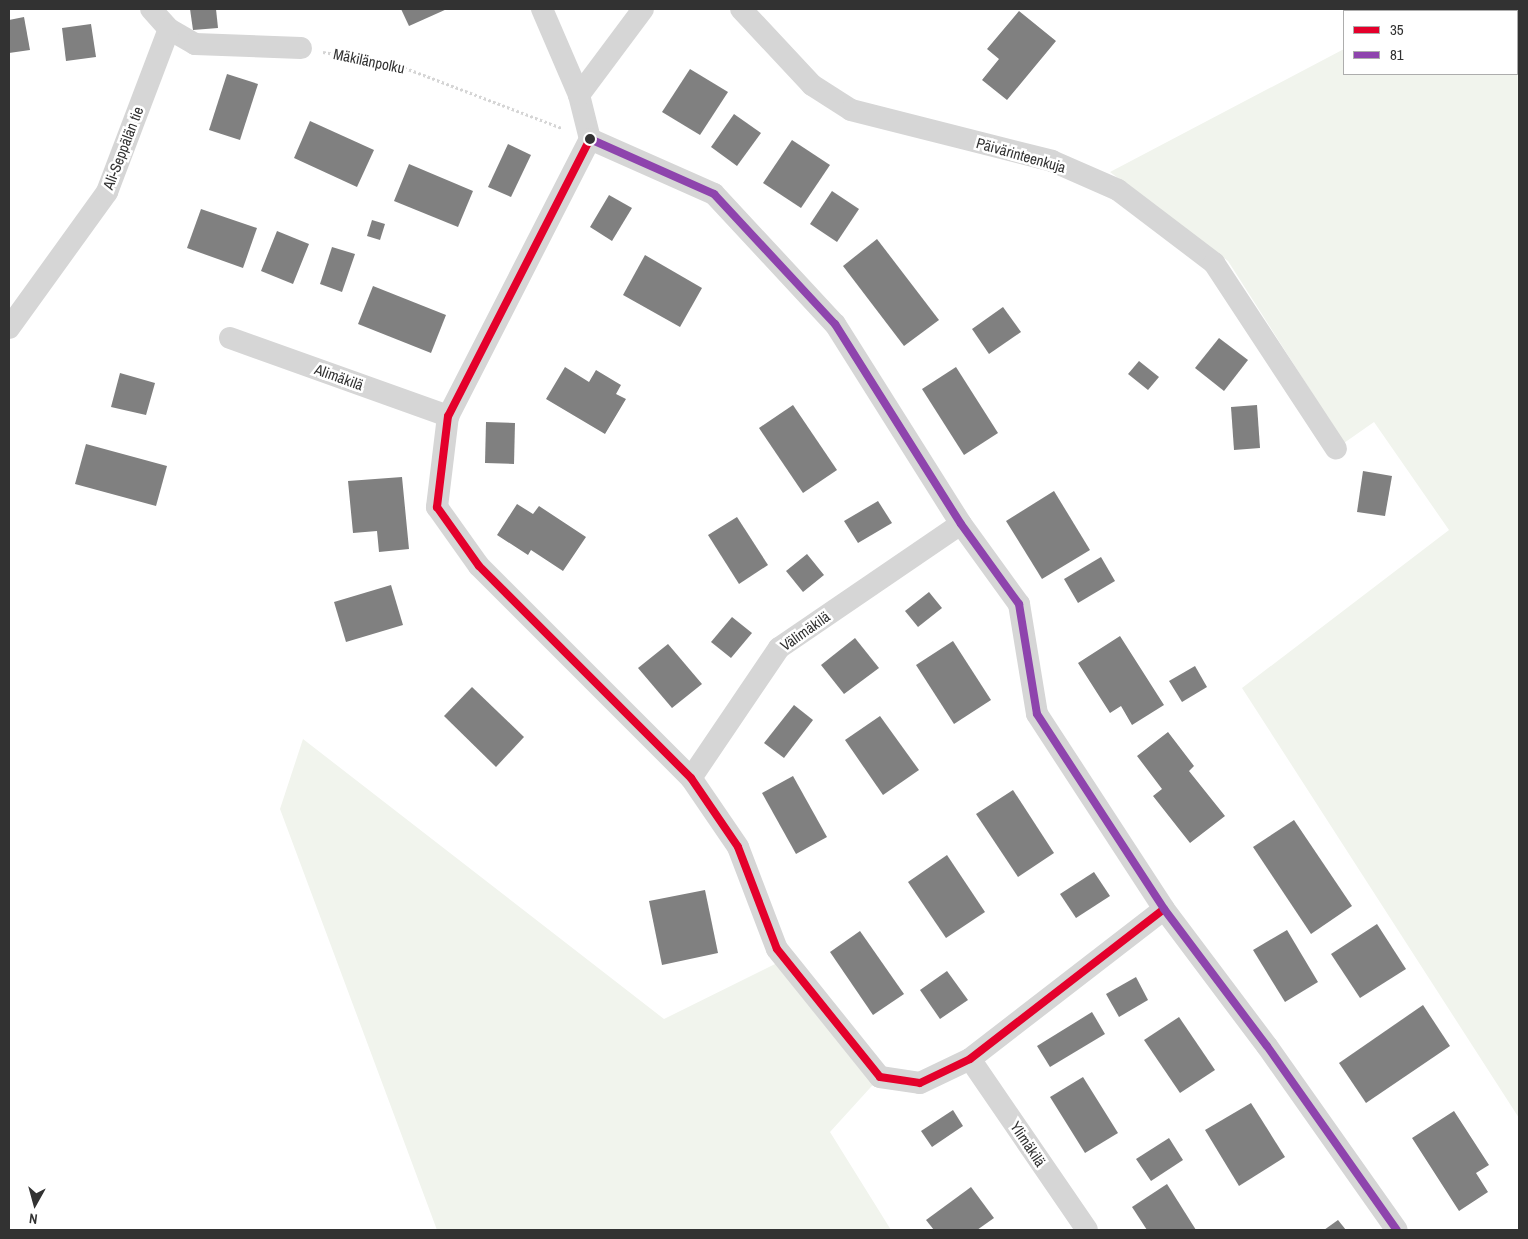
<!DOCTYPE html>
<meta charset="utf-8">
<style>
body{margin:0}
#map{position:relative;width:1528px;height:1239px;overflow:hidden;background:#fff;font-family:"Archivo Narrow",sans-serif}
div>[style]{position:absolute}
[style*='--x']{left:calc(var(--x)*1px);top:calc(var(--y)*1px);width:calc(var(--w)*1px);rotate:calc(var(--a)*1deg)}
.green>*{inset:0;background:#f1f4ed}
.building>*{inset:0;background:#808080}
.path>*{height:3px;margin-top:-1.5px;transform-origin:0;background:repeating-linear-gradient(90deg,#d5d5d5 0 2.5px,transparent 0 5px)}
.minor>*{height:22px;margin:-11px;padding:0 11px;transform-origin:11px;border-radius:11px;background:#d6d6d6}
.bus-1>*{height:8px;margin:-4px;padding:0 4px;transform-origin:4px;border-radius:4px;background:#e4002b}
.bus-2>*{height:8px;margin:-4px;padding:0 4px;transform-origin:4px;border-radius:4px;background:#8e44ad}
.dots>*{width:14px;height:14px;translate:-50% -50%;box-sizing:border-box;border:2px solid #fff;border-radius:50%}
span{translate:-50% -50%;white-space:nowrap;text-align:center;line-height:1.15;-webkit-text-stroke:5px #fff;paint-order:stroke}
.street-label{font-size:15px;color:#323232}
.frame{position:absolute;inset:0;border:10px solid #323232;pointer-events:none}
.legend{position:absolute;left:1343px;top:10px;width:175px;height:65px;box-sizing:border-box;background:#fff;border:1px solid #adadad;margin:0;padding:6px 9px;list-style:none;font-size:15px;color:#323232}
.legend li{display:flex;align-items:center;gap:10px;height:25px}
.legend b{width:25px;border:1px solid #adadad}
.north{position:absolute;left:10px;top:1179px;width:50px;height:50px;-webkit-text-stroke:4px #fff;paint-order:stroke;rotate:187deg;font-size:14px;font-weight:700;line-height:20px;text-align:center;color:#323232}
.north::after{content:'';display:block;margin:auto;width:18px;height:22px;background:#323232;clip-path:polygon(50% 0,100% 100%,50% 72%,0 100%)}
</style>
<div id="map">
<div class="green">
<div style="clip-path:polygon(1421px 9px,1519px 9px,1519px 1118px,1242px 688px,1449px 530px,1374px 422px,1344px 443px,1228px 261px,1110px 172px,1344px 49px,1344px 74px,1517px 74px,1517px 11px,1416px 11px)"></div>
<div style="clip-path:polygon(303px 739px,664px 1019px,785px 959px,880px 1077px,830px 1132px,891px 1230px,437px 1230px,280px 809px)"></div>
</div>
<div class="building">
<div style="clip-path:polygon(190px 9px,216px 9px,218px 28px,193px 30px)"></div>
<div style="clip-path:polygon(401px 9px,447px 9px,409px 26px)"></div>
<div style="clip-path:polygon(1019px 11px,1056px 41px,1007px 100px,982px 80px,999px 59px,987px 49px)"></div>
<div style="clip-path:polygon(24px 17px,30px 50px,9px 53px,9px 20px)"></div>
<div style="clip-path:polygon(91px 24px,96px 57px,66px 61px,62px 28px)"></div>
<div style="clip-path:polygon(690px 69px,728px 92px,700px 135px,662px 112px)"></div>
<div style="clip-path:polygon(227px 74px,258px 84px,240px 140px,209px 130px)"></div>
<div style="clip-path:polygon(734px 114px,761px 133px,737px 166px,711px 147px)"></div>
<div style="clip-path:polygon(310px 121px,374px 150px,357px 187px,294px 158px)"></div>
<div style="clip-path:polygon(792px 140px,830px 165px,801px 208px,763px 183px)"></div>
<div style="clip-path:polygon(508px 144px,531px 155px,511px 197px,488px 187px)"></div>
<div style="clip-path:polygon(409px 164px,473px 191px,458px 227px,394px 201px)"></div>
<div style="clip-path:polygon(832px 191px,859px 209px,837px 242px,810px 224px)"></div>
<div style="clip-path:polygon(609px 195px,632px 208px,612px 241px,590px 227px)"></div>
<div style="clip-path:polygon(201px 209px,257px 228px,243px 268px,187px 248px)"></div>
<div style="clip-path:polygon(372px 220px,385px 224px,380px 240px,367px 236px)"></div>
<div style="clip-path:polygon(277px 231px,309px 244px,293px 284px,261px 271px)"></div>
<div style="clip-path:polygon(877px 239px,939px 320px,904px 346px,843px 266px)"></div>
<div style="clip-path:polygon(332px 247px,355px 254px,342px 292px,320px 284px)"></div>
<div style="clip-path:polygon(645px 255px,702px 288px,680px 327px,623px 295px)"></div>
<div style="clip-path:polygon(373px 286px,446px 315px,431px 353px,358px 324px)"></div>
<div style="clip-path:polygon(1003px 307px,1021px 332px,989px 354px,972px 329px)"></div>
<div style="clip-path:polygon(1219px 338px,1248px 360px,1224px 391px,1195px 368px)"></div>
<div style="clip-path:polygon(1139px 361px,1159px 377px,1148px 390px,1128px 374px)"></div>
<div style="clip-path:polygon(565px 367px,589px 382px,596px 370px,621px 385px,616px 394px,626px 399px,605px 434px,546px 399px)"></div>
<div style="clip-path:polygon(956px 367px,998px 433px,964px 455px,922px 389px)"></div>
<div style="clip-path:polygon(120px 373px,155px 383px,146px 415px,111px 407px)"></div>
<div style="clip-path:polygon(793px 405px,837px 470px,803px 493px,759px 428px)"></div>
<div style="clip-path:polygon(1257px 405px,1260px 448px,1234px 450px,1231px 407px)"></div>
<div style="clip-path:polygon(486px 422px,515px 423px,514px 464px,485px 463px)"></div>
<div style="clip-path:polygon(86px 444px,167px 466px,156px 506px,75px 484px)"></div>
<div style="clip-path:polygon(1363px 471px,1392px 476px,1385px 516px,1357px 512px)"></div>
<div style="clip-path:polygon(402px 477px,409px 549px,379px 552px,377px 531px,353px 533px,348px 481px)"></div>
<div style="clip-path:polygon(1054px 491px,1090px 550px,1042px 579px,1006px 521px)"></div>
<div style="clip-path:polygon(878px 501px,892px 523px,858px 543px,844px 521px)"></div>
<div style="clip-path:polygon(517px 504px,533px 514px,539px 506px,586px 537px,563px 571px,531px 550px,528px 555px,497px 535px)"></div>
<div style="clip-path:polygon(737px 517px,768px 565px,739px 584px,708px 535px)"></div>
<div style="clip-path:polygon(807px 554px,824px 575px,803px 592px,786px 571px)"></div>
<div style="clip-path:polygon(1101px 557px,1115px 581px,1078px 603px,1064px 579px)"></div>
<div style="clip-path:polygon(391px 585px,403px 625px,346px 642px,334px 602px)"></div>
<div style="clip-path:polygon(929px 592px,942px 608px,918px 627px,905px 611px)"></div>
<div style="clip-path:polygon(732px 617px,752px 633px,731px 658px,711px 642px)"></div>
<div style="clip-path:polygon(1120px 636px,1164px 705px,1132px 725px,1121px 706px,1110px 713px,1078px 663px)"></div>
<div style="clip-path:polygon(855px 638px,879px 668px,844px 694px,821px 665px)"></div>
<div style="clip-path:polygon(953px 641px,991px 700px,954px 724px,916px 665px)"></div>
<div style="clip-path:polygon(668px 644px,702px 684px,672px 708px,638px 668px)"></div>
<div style="clip-path:polygon(1195px 666px,1207px 687px,1182px 702px,1169px 681px)"></div>
<div style="clip-path:polygon(472px 687px,524px 737px,496px 767px,444px 716px)"></div>
<div style="clip-path:polygon(794px 705px,813px 720px,784px 758px,764px 743px)"></div>
<div style="clip-path:polygon(880px 716px,919px 770px,883px 795px,845px 740px)"></div>
<div style="clip-path:polygon(1168px 732px,1194px 766px,1189px 771px,1225px 816px,1190px 843px,1153px 796px,1162px 789px,1137px 756px)"></div>
<div style="clip-path:polygon(793px 776px,827px 837px,796px 854px,762px 793px)"></div>
<div style="clip-path:polygon(1013px 790px,1054px 853px,1018px 877px,976px 814px)"></div>
<div style="clip-path:polygon(1294px 820px,1352px 906px,1311px 934px,1253px 847px)"></div>
<div style="clip-path:polygon(947px 855px,985px 912px,946px 938px,908px 882px)"></div>
<div style="clip-path:polygon(1094px 872px,1110px 896px,1076px 918px,1060px 894px)"></div>
<div style="clip-path:polygon(705px 890px,718px 953px,662px 965px,649px 901px)"></div>
<div style="clip-path:polygon(1377px 924px,1406px 969px,1360px 998px,1331px 954px)"></div>
<div style="clip-path:polygon(1287px 930px,1318px 982px,1285px 1002px,1253px 950px)"></div>
<div style="clip-path:polygon(860px 931px,904px 994px,873px 1015px,830px 952px)"></div>
<div style="clip-path:polygon(947px 971px,968px 1000px,940px 1019px,920px 990px)"></div>
<div style="clip-path:polygon(1136px 977px,1148px 1000px,1119px 1017px,1106px 994px)"></div>
<div style="clip-path:polygon(1423px 1005px,1450px 1046px,1366px 1103px,1339px 1063px)"></div>
<div style="clip-path:polygon(1092px 1012px,1105px 1034px,1050px 1067px,1037px 1046px)"></div>
<div style="clip-path:polygon(1179px 1017px,1215px 1070px,1180px 1093px,1144px 1040px)"></div>
<div style="clip-path:polygon(1083px 1077px,1118px 1133px,1085px 1153px,1050px 1097px)"></div>
<div style="clip-path:polygon(1251px 1103px,1285px 1157px,1239px 1186px,1205px 1130px)"></div>
<div style="clip-path:polygon(953px 1110px,963px 1126px,932px 1147px,921px 1131px)"></div>
<div style="clip-path:polygon(1454px 1111px,1489px 1165px,1476px 1173px,1488px 1192px,1459px 1211px,1412px 1138px)"></div>
<div style="clip-path:polygon(1169px 1138px,1183px 1160px,1151px 1181px,1136px 1159px)"></div>
<div style="clip-path:polygon(1167px 1184px,1196px 1230px,1147px 1230px,1132px 1207px)"></div>
<div style="clip-path:polygon(971px 1187px,994px 1218px,977px 1230px,934px 1230px,926px 1220px)"></div>
<div style="clip-path:polygon(1338px 1220px,1346px 1230px,1324px 1230px)"></div>
</div>
<div class="path">
<div style="--x:323;--y:52;--w:73;--a:9.5"></div>
<div style="--x:395;--y:64;--w:179;--a:21"></div>
</div>
<div class="minor">
<div style="--x:151;--y:9;--w:27;--a:48"></div>
<div style="--x:169;--y:29;--w:30;--a:30"></div>
<div style="--x:195;--y:44;--w:106;--a:2.2"></div>
<div style="--x:542;--y:9;--w:94;--a:66.7"></div>
<div style="--x:579;--y:95;--w:45;--a:76"></div>
<div style="--x:741;--y:9;--w:104;--a:46.9"></div>
<div style="--x:812;--y:85;--w:46;--a:32.7"></div>
<div style="--x:851;--y:110;--w:207;--a:14.2"></div>
<div style="--x:1052;--y:161;--w:72;--a:23.7"></div>
<div style="--x:1118;--y:190;--w:121;--a:37.2"></div>
<div style="--x:1214;--y:263;--w:222;--a:56.7"></div>
<div style="--x:579;--y:95;--w:107;--a:-53.3"></div>
<div style="--x:590;--y:139;--w:311;--a:117.1"></div>
<div style="--x:448;--y:416;--w:92;--a:96.9"></div>
<div style="--x:437;--y:507;--w:72;--a:54.6"></div>
<div style="--x:479;--y:566;--w:300;--a:45"></div>
<div style="--x:691;--y:778;--w:83;--a:55.7"></div>
<div style="--x:738;--y:847;--w:109;--a:69.1"></div>
<div style="--x:777;--y:949;--w:164;--a:51.2"></div>
<div style="--x:880;--y:1077;--w:40;--a:8.5"></div>
<div style="--x:920;--y:1083;--w:55;--a:-25.6"></div>
<div style="--x:970;--y:1059;--w:245;--a:-37.7"></div>
<div style="--x:590;--y:139;--w:136;--a:23.9"></div>
<div style="--x:714;--y:194;--w:178;--a:47.1"></div>
<div style="--x:835;--y:324;--w:236;--a:57.8"></div>
<div style="--x:961;--y:524;--w:99;--a:54.1"></div>
<div style="--x:1019;--y:604;--w:111;--a:80.7"></div>
<div style="--x:1037;--y:714;--w:233;--a:56.9"></div>
<div style="--x:1164;--y:909;--w:171;--a:53.1"></div>
<div style="--x:1267;--y:1046;--w:225;--a:54.8"></div>
<div style="--x:9;--y:328;--w:168;--a:-54.2"></div>
<div style="--x:107;--y:192;--w:174;--a:-69.2"></div>
<div style="--x:230;--y:338;--w:232;--a:19.7"></div>
<div style="--x:691;--y:778;--w:157;--a:-55.9"></div>
<div style="--x:779;--y:648;--w:220;--a:-34.3"></div>
<div style="--x:970;--y:1059;--w:207;--a:55.6"></div>
</div>
<div class="bus-1">
<div style="--x:590;--y:139;--w:311;--a:117.1"></div>
<div style="--x:448;--y:416;--w:92;--a:96.9"></div>
<div style="--x:437;--y:507;--w:72;--a:54.6"></div>
<div style="--x:479;--y:566;--w:300;--a:45"></div>
<div style="--x:691;--y:778;--w:83;--a:55.7"></div>
<div style="--x:738;--y:847;--w:109;--a:69.1"></div>
<div style="--x:777;--y:949;--w:164;--a:51.2"></div>
<div style="--x:880;--y:1077;--w:40;--a:8.5"></div>
<div style="--x:920;--y:1083;--w:55;--a:-25.6"></div>
<div style="--x:970;--y:1059;--w:245;--a:-37.7"></div>
</div>
<div class="bus-2">
<div style="--x:590;--y:139;--w:136;--a:23.9"></div>
<div style="--x:714;--y:194;--w:178;--a:47.1"></div>
<div style="--x:835;--y:324;--w:236;--a:57.8"></div>
<div style="--x:961;--y:524;--w:99;--a:54.1"></div>
<div style="--x:1019;--y:604;--w:111;--a:80.7"></div>
<div style="--x:1037;--y:714;--w:233;--a:56.9"></div>
<div style="--x:1164;--y:909;--w:171;--a:53.1"></div>
<div style="--x:1267;--y:1046;--w:225;--a:54.8"></div>
</div>
<div class="dots">
<div style="left:590px;top:139px;background:#323232"></div>
</div>
<div class="street-label">
<span style="left:369px;top:61px;rotate:12deg">Mäkilänpolku</span>
<span style="left:123px;top:148px;rotate:-69deg">Ali-Seppälän tie</span>
<span style="left:1021px;top:155px;rotate:16deg">Päivärinteenkuja</span>
<span style="left:339px;top:377px;rotate:20deg">Alimäkilä</span>
<span style="left:805px;top:631px;rotate:-35deg">Välimäkilä</span>
<span style="left:1028px;top:1144px;rotate:56deg">Ylimäkilä</span>
</div>
<div class="frame"></div>
<ul class="legend">
<li><b style="height:6px;background:#e4002b"></b>35</li>
<li><b style="height:6px;background:#8e44ad"></b>81</li>
</ul>
<div class="north">N</div>
</div>
